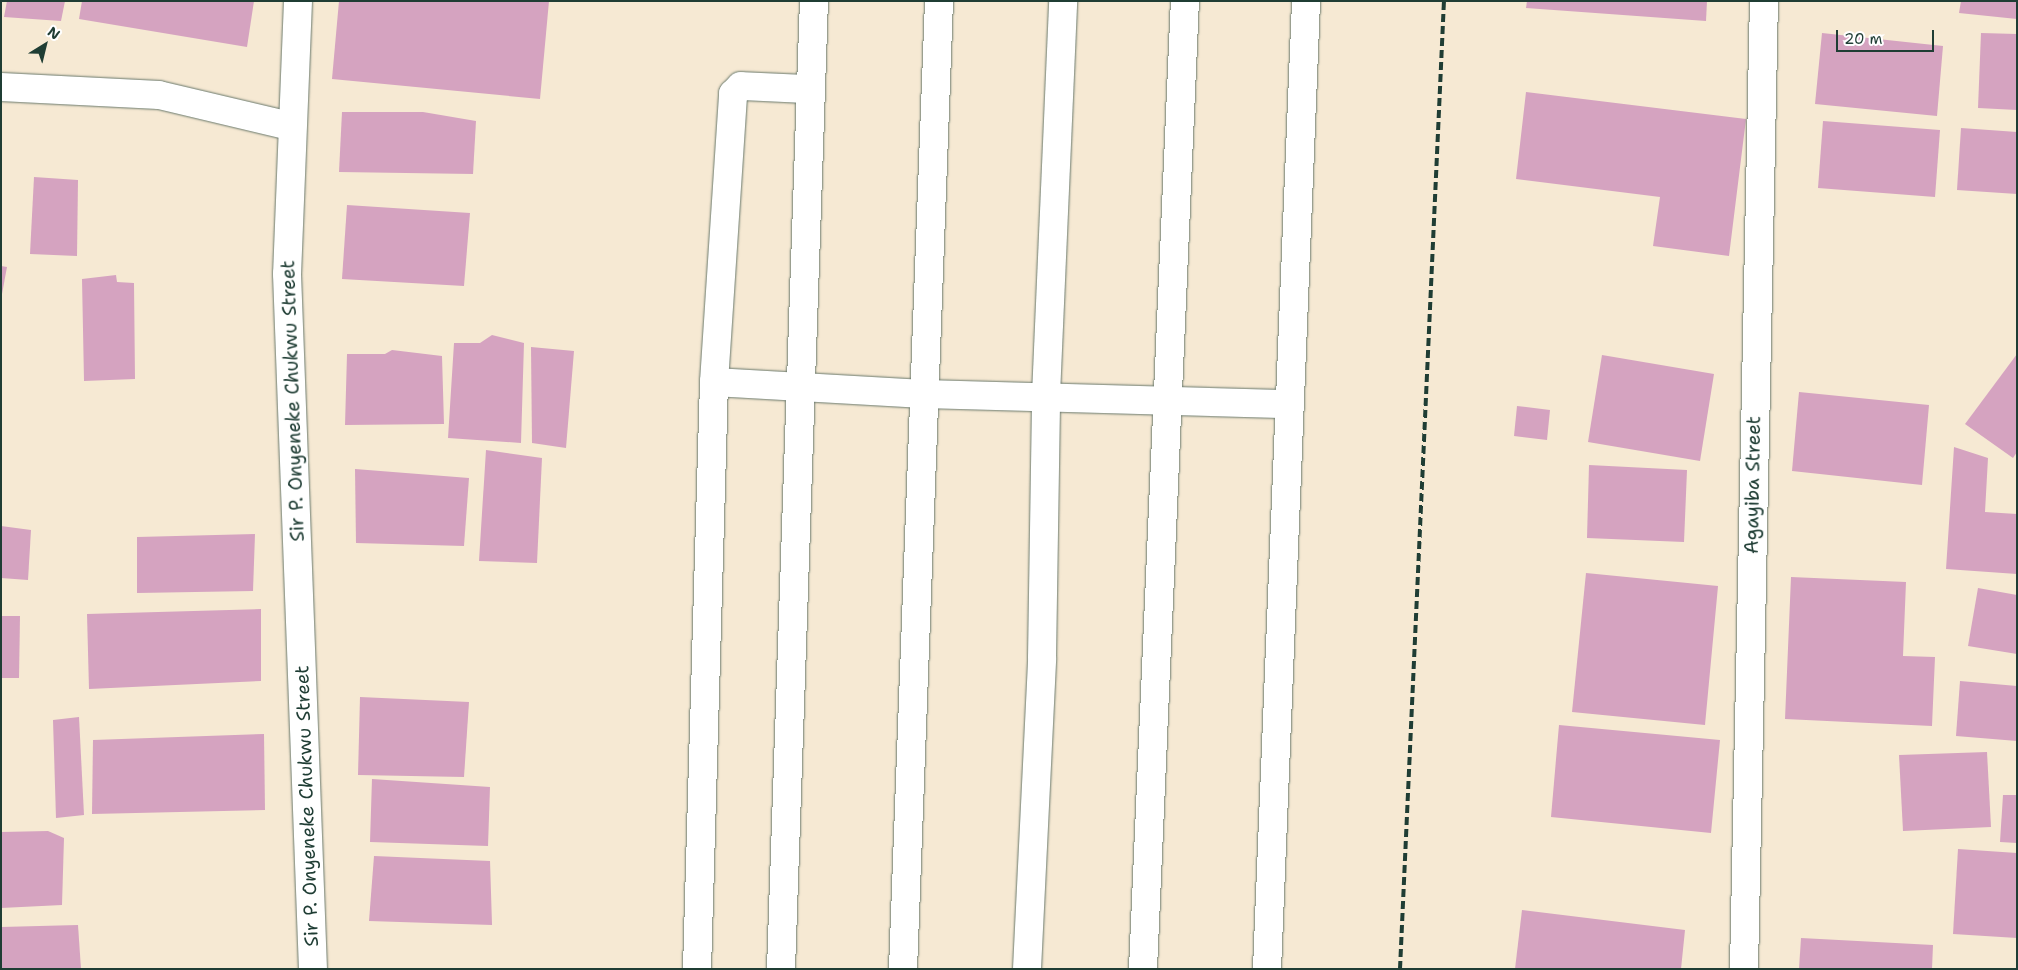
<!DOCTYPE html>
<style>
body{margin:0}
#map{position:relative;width:2018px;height:970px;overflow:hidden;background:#f6e9d3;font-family:"Shantell Sans",sans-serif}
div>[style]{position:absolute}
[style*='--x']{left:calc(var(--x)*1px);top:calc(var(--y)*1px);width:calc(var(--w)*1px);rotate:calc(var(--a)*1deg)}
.building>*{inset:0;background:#d5a3c0}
.roads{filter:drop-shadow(0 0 1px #6a796c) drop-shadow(0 0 1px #6a796c)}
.minor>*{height:28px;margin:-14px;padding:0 14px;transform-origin:14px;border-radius:14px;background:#fff}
.rail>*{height:4px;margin-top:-2px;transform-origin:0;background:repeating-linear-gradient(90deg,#1f3d34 0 8px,transparent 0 12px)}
span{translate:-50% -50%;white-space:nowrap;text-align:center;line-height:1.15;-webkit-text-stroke:4px #fff;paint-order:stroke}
.street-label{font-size:19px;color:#1f3d34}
.frame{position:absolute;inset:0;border:2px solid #1f3d34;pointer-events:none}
.north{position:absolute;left:20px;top:20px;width:50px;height:50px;-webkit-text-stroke:4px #fff;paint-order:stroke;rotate:36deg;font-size:14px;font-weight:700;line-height:20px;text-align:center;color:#1f3d34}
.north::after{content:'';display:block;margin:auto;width:18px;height:22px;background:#1f3d34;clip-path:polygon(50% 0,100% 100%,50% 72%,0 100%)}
.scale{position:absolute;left:1836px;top:30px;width:98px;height:22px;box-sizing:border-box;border:2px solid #1f3d34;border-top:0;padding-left:6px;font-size:15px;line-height:18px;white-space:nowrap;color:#1f3d34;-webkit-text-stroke:4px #fff;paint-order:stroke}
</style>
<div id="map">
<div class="building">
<div style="clip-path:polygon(7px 1px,65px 1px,61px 21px,4px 17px)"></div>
<div style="clip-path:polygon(82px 1px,254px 1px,247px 47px,79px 19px)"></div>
<div style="clip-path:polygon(339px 1px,549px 1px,540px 99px,332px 79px)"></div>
<div style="clip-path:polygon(1527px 1px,1707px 1px,1706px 21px,1526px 8px)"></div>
<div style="clip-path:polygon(1961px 1px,2017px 1px,2017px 19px,1959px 13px)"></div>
<div style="clip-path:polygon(1822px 33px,1943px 46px,1937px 116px,1815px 104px)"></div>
<div style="clip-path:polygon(1981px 33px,2017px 34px,2017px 110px,1978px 108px)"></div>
<div style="clip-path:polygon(1526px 92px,1746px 119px,1729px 256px,1653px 246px,1660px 197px,1516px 179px)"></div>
<div style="clip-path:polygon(342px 112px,423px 112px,476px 121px,473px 174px,339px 172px)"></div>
<div style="clip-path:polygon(1823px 121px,1940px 130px,1935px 197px,1818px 188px)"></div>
<div style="clip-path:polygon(1961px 128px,2017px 132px,2017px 194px,1957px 190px)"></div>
<div style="clip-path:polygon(34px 177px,78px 180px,77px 256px,30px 254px)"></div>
<div style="clip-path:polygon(347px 205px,470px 213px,464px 286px,342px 279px)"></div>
<div style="clip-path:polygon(1px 266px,7px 267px,2px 294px,1px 294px)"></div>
<div style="clip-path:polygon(116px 275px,117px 282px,134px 283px,135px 379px,84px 381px,82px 279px)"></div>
<div style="clip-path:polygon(492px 335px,524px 343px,521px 443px,448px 438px,454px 343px,480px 343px)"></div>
<div style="clip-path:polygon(531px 347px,574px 351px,566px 448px,532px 443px)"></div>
<div style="clip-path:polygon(392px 350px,442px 356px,444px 424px,345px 425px,347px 354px,385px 354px)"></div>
<div style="clip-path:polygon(2017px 354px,2017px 452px,2013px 458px,1965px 424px)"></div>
<div style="clip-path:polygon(1602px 355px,1714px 374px,1700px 461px,1588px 442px)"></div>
<div style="clip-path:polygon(1799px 392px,1929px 405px,1922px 485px,1792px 471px)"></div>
<div style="clip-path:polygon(1517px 406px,1550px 410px,1547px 440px,1514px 436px)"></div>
<div style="clip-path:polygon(1954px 447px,1988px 458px,1985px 512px,2017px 514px,2017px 574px,1946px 569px)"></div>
<div style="clip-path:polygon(486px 450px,542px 458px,537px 563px,479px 561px)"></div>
<div style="clip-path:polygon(1589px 465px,1687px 470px,1684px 542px,1587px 538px)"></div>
<div style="clip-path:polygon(355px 469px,469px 478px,464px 546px,356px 543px)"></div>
<div style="clip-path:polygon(1px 526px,31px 530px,28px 580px,1px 578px)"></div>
<div style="clip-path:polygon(255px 534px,253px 591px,137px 593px,137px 537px)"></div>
<div style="clip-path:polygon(1586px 573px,1718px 586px,1705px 725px,1572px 712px)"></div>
<div style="clip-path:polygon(1791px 577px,1906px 582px,1903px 656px,1935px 657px,1932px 726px,1785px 719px)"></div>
<div style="clip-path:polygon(1978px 588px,2017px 595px,2017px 654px,1968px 646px)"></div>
<div style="clip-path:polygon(261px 609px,261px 681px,89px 689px,87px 614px)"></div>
<div style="clip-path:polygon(1px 616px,20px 616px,19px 678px,1px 678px)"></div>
<div style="clip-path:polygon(1960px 681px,2017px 686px,2017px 741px,1956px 736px)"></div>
<div style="clip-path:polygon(360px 697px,469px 702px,464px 777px,358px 775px)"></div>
<div style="clip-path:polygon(79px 717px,84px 815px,56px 818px,53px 720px)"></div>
<div style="clip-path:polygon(1559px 725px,1720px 740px,1711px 833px,1551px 817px)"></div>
<div style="clip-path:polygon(264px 734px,265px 810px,92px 814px,93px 740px)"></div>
<div style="clip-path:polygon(1987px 752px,1991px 827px,1903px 831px,1899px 755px)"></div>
<div style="clip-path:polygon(372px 779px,490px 787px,488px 846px,370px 842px)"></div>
<div style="clip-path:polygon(2003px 795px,2017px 795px,2017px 843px,2000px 842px)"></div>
<div style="clip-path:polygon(48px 831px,64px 838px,62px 905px,1px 908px,1px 832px)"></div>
<div style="clip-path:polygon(1958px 849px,2017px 853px,2017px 938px,1953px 934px)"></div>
<div style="clip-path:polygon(374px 856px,490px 861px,492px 925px,369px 921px)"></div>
<div style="clip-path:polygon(1522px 910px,1685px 930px,1681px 969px,1515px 969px)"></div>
<div style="clip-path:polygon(78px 925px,81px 969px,1px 969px,1px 927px)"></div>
<div style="clip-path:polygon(1801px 938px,1933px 945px,1932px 969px,1799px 969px)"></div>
</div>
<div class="roads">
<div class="minor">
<div style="--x:298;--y:1;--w:273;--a:92.3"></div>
<div style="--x:287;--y:274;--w:695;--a:87.86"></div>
<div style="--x:1;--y:87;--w:158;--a:2.9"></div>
<div style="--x:159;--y:95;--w:135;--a:13.3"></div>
<div style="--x:714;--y:382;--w:210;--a:3.3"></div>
<div style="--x:924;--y:394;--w:366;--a:1.6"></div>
<div style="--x:697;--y:969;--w:587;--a:-88.34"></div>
<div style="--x:714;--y:382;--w:289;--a:-86.2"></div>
<div style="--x:733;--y:94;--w:11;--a:-45"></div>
<div style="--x:741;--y:86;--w:67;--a:2.6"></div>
<div style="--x:781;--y:969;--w:969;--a:-88.05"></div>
<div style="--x:903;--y:969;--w:969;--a:-87.87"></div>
<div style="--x:1027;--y:969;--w:311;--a:-87.2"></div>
<div style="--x:1042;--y:658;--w:263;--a:-89.1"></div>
<div style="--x:1046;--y:395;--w:394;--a:-87.5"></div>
<div style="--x:1143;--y:969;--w:969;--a:-87.52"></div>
<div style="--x:1267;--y:969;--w:969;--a:-87.69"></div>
<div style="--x:1744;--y:969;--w:968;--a:-88.82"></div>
</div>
</div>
<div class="rail">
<div style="--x:1400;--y:969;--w:969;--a:-87.4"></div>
</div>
<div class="street-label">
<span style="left:293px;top:401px;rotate:-92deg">Sir P. Onyeneke Chukwu Street</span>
<span style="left:1753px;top:485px;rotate:-89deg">Agayiba Street</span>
<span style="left:307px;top:806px;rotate:-92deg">Sir P. Onyeneke Chukwu Street</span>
</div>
<div class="frame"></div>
<div class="north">N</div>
<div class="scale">20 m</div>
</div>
